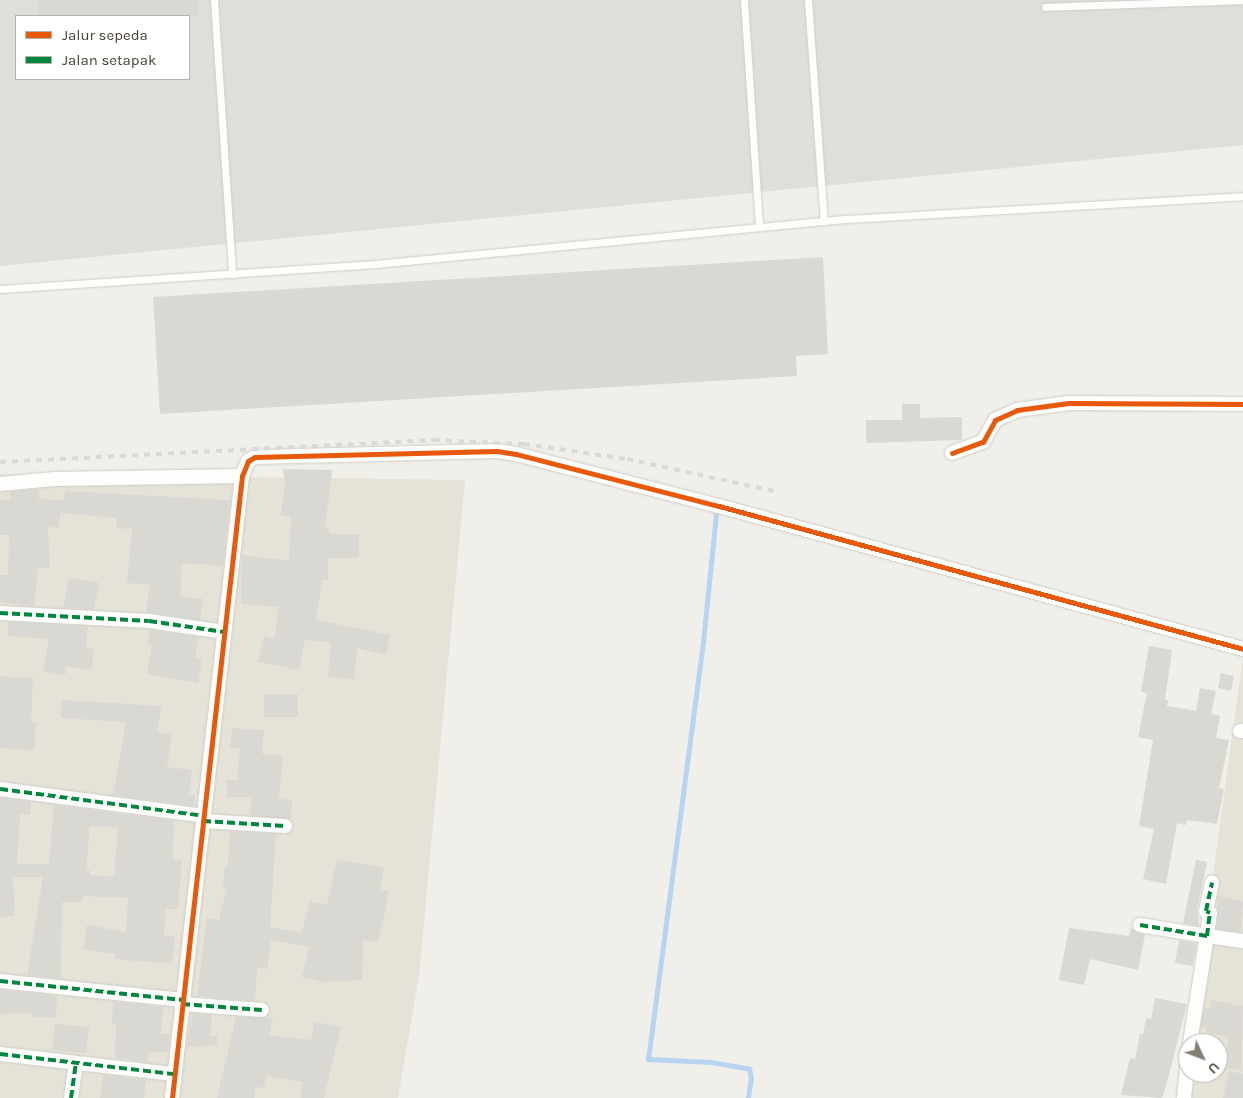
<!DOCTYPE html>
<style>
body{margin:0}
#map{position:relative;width:1243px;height:1098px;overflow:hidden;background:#f0efea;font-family:Karla,sans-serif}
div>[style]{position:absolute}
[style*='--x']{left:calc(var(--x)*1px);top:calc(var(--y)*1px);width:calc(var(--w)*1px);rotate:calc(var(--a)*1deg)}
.residential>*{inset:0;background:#e5e2d7}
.industrial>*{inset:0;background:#e0ded8}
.stream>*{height:5px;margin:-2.5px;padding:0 2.5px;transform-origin:2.5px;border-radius:2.5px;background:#b8d4f0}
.building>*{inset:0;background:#dad8d2}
.roads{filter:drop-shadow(0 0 1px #cecdc7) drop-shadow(0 0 1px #cecdc7)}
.service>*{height:7px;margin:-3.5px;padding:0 3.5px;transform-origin:3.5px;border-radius:3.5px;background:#fdfdfc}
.minor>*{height:14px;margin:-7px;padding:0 7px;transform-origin:7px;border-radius:7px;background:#fdfdfc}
.rail>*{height:4px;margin-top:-2px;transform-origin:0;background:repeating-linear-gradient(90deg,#d9d9d8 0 6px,transparent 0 12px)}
.quiet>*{height:4px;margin-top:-2px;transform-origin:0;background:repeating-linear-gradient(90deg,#00873e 0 8px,transparent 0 12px)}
.cycleway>*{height:5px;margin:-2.5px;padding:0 2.5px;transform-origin:2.5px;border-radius:2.5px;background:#e8590c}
span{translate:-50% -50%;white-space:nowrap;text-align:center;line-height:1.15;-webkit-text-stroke:5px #fff;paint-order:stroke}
.legend{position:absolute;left:15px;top:15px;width:175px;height:65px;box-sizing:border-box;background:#fff;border:1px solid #b5b3ae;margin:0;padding:6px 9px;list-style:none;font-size:15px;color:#474235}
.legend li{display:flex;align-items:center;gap:10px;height:25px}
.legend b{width:25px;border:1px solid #b5b3ae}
.north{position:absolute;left:1178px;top:1033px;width:50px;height:50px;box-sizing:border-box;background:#fff;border:1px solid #b5b3ae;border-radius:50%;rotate:133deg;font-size:14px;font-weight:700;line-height:20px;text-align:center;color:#474235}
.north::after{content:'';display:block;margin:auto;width:18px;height:22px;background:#827f74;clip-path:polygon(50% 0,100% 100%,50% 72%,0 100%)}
</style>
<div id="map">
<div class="residential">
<div style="clip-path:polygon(0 474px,465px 480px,419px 976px,398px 1098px,0 1098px)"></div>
<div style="clip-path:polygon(1243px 657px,1243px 1098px,1182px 1098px,1188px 1073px,1218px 1073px,1218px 1043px,1190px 1043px)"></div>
</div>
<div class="industrial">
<div style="clip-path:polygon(evenodd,0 0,1243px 0,1243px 145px,0 266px,0 0,16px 16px,189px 16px,189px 79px,16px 79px,16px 16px)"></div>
</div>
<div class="stream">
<div style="--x:716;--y:514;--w:129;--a:95.8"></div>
<div style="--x:703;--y:642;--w:421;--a:97.5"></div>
<div style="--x:648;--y:1059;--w:63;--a:2.7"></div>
<div style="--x:711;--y:1062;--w:39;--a:10"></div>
<div style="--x:749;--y:1069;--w:9;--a:77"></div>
<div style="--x:751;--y:1078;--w:20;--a:99"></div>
</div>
<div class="building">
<div style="clip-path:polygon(38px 0,197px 0,199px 16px,39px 16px)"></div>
<div style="clip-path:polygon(823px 257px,828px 354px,796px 356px,797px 376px,160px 414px,153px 297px)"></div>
<div style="clip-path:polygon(902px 404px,920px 404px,920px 418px,962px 417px,962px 440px,866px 443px,866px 420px,902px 420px)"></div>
<div style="clip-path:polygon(283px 469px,332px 470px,325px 528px,329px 528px,330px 534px,359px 534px,359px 558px,328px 558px,328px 580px,322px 580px,316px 620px,390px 635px,386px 655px,357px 648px,354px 680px,328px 676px,331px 643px,318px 641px,305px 640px,299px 670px,258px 662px,264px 636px,275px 639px,278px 607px,241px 604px,242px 555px,289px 561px,291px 517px,281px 515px,285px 482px)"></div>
<div style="clip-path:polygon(38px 489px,39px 499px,64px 500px,65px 491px,230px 500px,223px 566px,182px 563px,180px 596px,203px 599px,200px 620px,146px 612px,150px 585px,127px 583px,132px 529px,116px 528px,117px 518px,60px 513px,59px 528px,48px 527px,50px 568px,38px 568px,34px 606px,0 602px,0 575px,8px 575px,9px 535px,0 535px,0 500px,11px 500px,9px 492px)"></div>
<div style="clip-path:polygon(69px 578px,99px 583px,94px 609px,63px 608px)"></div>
<div style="clip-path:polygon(8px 622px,88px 626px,86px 648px,94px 649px,91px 670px,66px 666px,65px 675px,43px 671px,49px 639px,8px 636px)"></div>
<div style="clip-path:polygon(150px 630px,199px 637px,195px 657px,202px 658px,198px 683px,147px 674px,152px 644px,147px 643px)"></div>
<div style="clip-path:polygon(1149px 646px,1172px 650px,1165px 700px,1168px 700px,1167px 706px,1196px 711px,1200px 688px,1216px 691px,1211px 714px,1220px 716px,1216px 738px,1229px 740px,1219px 788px,1224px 789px,1217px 824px,1187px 820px,1186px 825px,1177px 823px,1166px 884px,1143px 879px,1154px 829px,1139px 826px,1153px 740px,1138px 737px,1147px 693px,1141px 692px)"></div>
<div style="clip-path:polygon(1221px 673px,1234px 676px,1231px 691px,1218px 688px)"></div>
<div style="clip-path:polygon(0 676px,33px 678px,31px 721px,36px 722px,34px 750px,0 748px)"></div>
<div style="clip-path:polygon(264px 694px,298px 694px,298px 717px,264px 717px)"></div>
<div style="clip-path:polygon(62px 700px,162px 706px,157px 732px,172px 734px,167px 767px,192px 770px,189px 794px,195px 794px,194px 806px,113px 795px,126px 722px,61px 718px)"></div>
<div style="clip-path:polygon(232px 728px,264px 730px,262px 754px,283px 756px,279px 799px,292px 800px,291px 820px,250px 815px,251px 797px,227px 797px,227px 780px,237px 780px,240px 749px,230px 748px)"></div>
<div style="clip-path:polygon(evenodd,0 798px,31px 802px,30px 815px,20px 814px,17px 864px,49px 864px,54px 805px,174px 821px,173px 860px,182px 861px,178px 909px,166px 909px,164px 936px,175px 937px,172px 964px,114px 959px,115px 954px,83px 949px,87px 925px,126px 932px,128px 898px,82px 896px,82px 902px,62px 902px,61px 979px,27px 975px,43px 877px,13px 877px,15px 916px,0 917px,0 798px,90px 826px,118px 828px,114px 877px,90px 875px,90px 870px,86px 870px,90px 826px)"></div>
<div style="clip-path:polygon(230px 831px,276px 834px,270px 927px,302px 933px,310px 901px,327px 905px,337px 860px,384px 867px,380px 889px,388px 890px,386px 908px,378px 942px,363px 940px,362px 980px,323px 982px,302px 977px,309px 947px,271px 940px,267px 969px,257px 968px,255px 1001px,197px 996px,207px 918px,219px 920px,227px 887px,223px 887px,225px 866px,228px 866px)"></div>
<div style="clip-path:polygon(1196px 860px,1207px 862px,1197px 909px,1199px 926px,1183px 923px)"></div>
<div style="clip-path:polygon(1218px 896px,1243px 901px,1241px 932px,1217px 929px)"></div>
<div style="clip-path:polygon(1069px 928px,1129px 936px,1131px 928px,1145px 935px,1138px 970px,1090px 959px,1084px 985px,1059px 980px)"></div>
<div style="clip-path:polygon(1179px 940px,1197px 943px,1193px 966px,1175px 963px)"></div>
<div style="clip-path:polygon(0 990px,57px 996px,56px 1018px,33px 1017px,33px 1013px,0 1014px)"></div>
<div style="clip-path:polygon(1155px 998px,1187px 1004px,1166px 1086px,1162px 1098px,1121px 1095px,1130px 1058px,1135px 1059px,1140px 1034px,1143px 1034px,1146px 1018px,1151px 1019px)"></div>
<div style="clip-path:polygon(1211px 1000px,1243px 1006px,1241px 1070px,1223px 1067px,1229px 1037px,1206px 1032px,1206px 1028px,1201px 1027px,1204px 1008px,1210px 1009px)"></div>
<div style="clip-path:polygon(113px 1002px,163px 1007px,161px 1034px,170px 1034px,168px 1052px,149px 1052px,148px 1062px,115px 1058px,116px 1025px,112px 1024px)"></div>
<div style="clip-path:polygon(192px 1014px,212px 1015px,210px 1036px,217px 1036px,217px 1045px,187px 1047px)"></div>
<div style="clip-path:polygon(236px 1017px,273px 1018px,269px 1035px,311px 1040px,314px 1022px,341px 1026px,324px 1098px,301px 1098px,302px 1082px,266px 1076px,264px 1088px,256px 1087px,254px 1098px,217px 1098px)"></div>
<div style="clip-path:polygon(55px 1024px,89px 1027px,86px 1053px,52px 1050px)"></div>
<div style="clip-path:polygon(1229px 1071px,1243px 1074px,1243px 1098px,1223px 1098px)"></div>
<div style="clip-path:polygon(103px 1075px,146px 1080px,144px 1098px,100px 1098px)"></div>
</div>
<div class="roads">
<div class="service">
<div style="--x:214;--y:0;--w:275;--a:86.2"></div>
<div style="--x:744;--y:0;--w:226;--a:86.2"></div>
<div style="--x:808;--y:0;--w:222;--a:85.9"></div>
<div style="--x:1045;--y:7;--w:198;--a:-2"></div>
<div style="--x:0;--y:289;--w:377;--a:-3.8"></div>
<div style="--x:376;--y:264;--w:472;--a:-5.5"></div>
<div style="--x:846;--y:219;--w:398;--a:-3.3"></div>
</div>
<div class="minor">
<div style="--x:952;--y:453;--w:33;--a:-20"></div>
<div style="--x:983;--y:442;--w:25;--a:-61"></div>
<div style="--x:995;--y:420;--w:24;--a:-24"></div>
<div style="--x:1017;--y:410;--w:52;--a:-7.7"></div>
<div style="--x:1069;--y:403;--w:174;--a:0.3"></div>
<div style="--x:0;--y:484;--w:55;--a:-5.2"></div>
<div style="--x:55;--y:479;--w:187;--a:-0.9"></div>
<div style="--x:0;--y:613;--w:149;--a:3.1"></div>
<div style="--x:149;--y:621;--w:76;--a:8.3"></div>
<div style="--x:1240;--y:731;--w:3;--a:0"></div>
<div style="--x:0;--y:789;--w:206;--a:7.5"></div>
<div style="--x:203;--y:821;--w:82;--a:3.5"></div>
<div style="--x:1140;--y:925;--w:68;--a:9.3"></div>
<div style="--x:1207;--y:936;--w:23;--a:-83"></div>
<div style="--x:1210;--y:913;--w:4;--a:-153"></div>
<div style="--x:1206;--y:911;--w:29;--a:-78"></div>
<div style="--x:0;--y:981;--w:184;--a:5.9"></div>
<div style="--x:182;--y:1004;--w:80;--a:4.3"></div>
<div style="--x:1190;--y:1043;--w:108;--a:-81"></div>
<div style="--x:1207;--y:936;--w:36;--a:8"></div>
<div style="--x:0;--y:1054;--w:175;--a:6.6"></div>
<div style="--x:71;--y:1098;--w:34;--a:-82"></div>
<div style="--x:172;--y:1098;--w:626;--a:-83.58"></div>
<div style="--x:242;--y:476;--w:16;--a:-68"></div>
<div style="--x:248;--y:461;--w:8;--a:-30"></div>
<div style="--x:255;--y:457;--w:242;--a:-1.4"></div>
<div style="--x:497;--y:451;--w:19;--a:9"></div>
<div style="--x:516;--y:454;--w:210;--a:14.4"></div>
<div style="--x:719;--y:506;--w:543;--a:15.26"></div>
<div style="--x:1184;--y:1098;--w:38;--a:-84"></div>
</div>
</div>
<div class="rail">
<div style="--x:0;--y:462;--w:435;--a:-2.9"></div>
<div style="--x:434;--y:440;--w:90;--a:2.5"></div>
<div style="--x:524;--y:444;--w:104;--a:8.3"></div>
<div style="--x:627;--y:459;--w:155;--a:12.3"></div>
</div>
<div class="quiet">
<div style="--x:0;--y:613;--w:149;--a:3.1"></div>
<div style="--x:149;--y:621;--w:76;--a:8.3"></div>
<div style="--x:0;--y:789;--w:206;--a:7.5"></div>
<div style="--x:203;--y:821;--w:82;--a:3.5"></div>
<div style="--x:1140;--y:925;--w:68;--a:9.3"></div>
<div style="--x:1207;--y:936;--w:23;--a:-83"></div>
<div style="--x:1210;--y:913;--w:4;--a:-153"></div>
<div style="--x:1206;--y:911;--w:29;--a:-78"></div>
<div style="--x:0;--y:981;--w:184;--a:5.9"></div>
<div style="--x:182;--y:1004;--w:80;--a:4.3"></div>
<div style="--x:0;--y:1054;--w:175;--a:6.6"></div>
<div style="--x:71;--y:1098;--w:34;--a:-82"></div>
</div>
<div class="cycleway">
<div style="--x:952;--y:453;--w:33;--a:-20"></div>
<div style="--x:983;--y:442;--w:25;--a:-61"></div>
<div style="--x:995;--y:420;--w:24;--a:-24"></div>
<div style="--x:1017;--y:410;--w:52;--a:-7.7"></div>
<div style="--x:1069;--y:403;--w:174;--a:0.3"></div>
<div style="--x:172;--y:1098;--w:626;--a:-83.58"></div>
<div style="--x:242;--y:476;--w:16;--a:-68"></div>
<div style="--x:248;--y:461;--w:8;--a:-30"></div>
<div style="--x:255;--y:457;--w:242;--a:-1.4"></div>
<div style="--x:497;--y:451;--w:19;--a:9"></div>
<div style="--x:516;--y:454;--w:210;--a:14.4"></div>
<div style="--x:719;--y:506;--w:543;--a:15.26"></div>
</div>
<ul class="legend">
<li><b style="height:6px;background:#e8590c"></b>Jalur sepeda</li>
<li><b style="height:6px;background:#00873e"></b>Jalan setapak</li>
</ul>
<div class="north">U</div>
</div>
